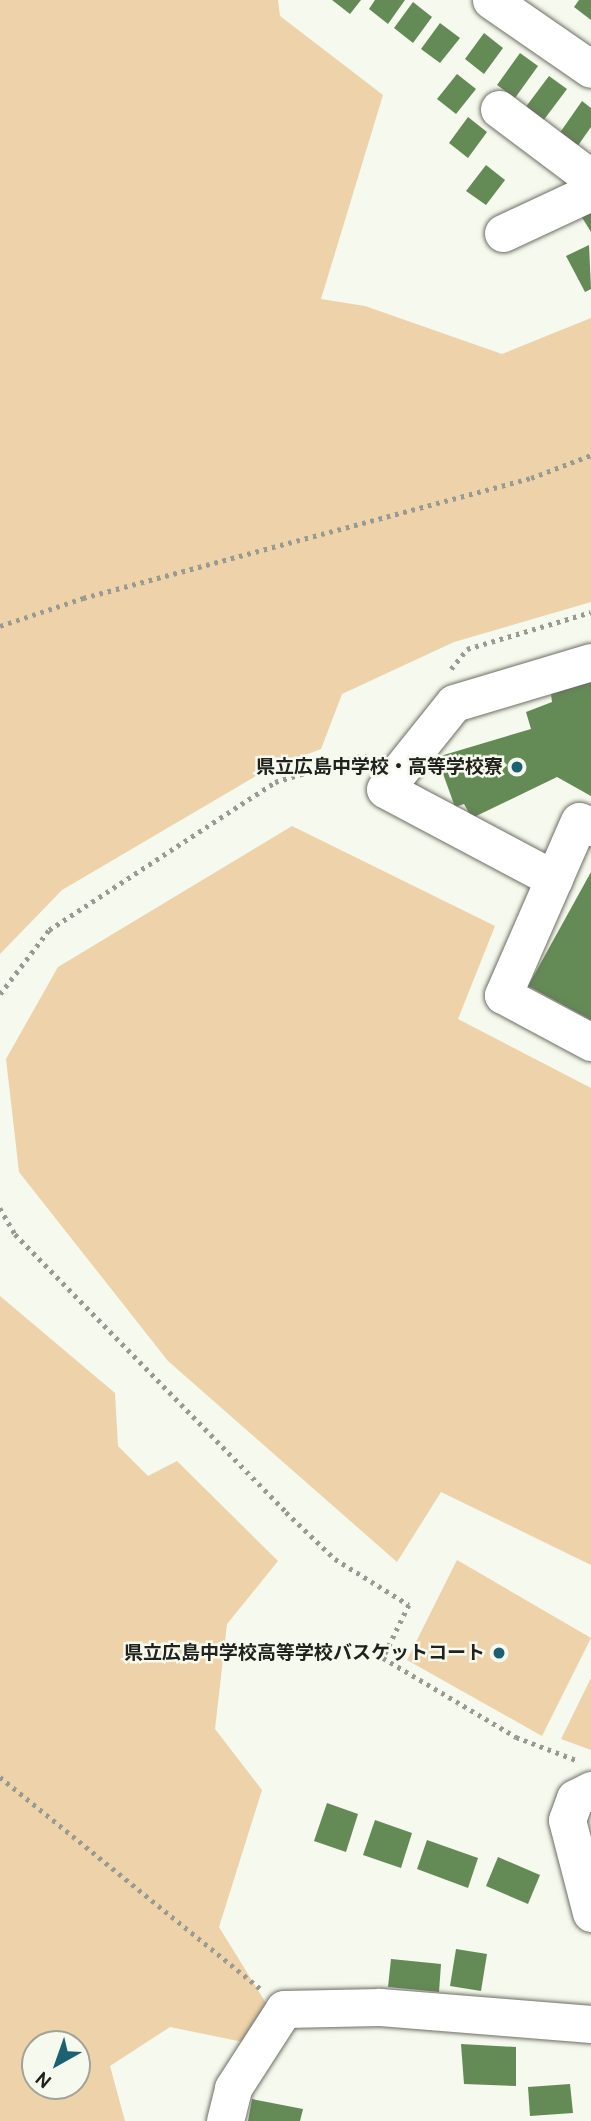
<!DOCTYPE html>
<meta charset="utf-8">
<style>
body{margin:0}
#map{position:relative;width:591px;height:2121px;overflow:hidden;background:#f6f9ed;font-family:Cabin,"Noto Sans JP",sans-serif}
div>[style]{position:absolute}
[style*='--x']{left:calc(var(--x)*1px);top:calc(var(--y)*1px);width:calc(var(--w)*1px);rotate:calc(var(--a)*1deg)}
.green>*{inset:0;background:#edd2aa}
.building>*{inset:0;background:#648a56}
.path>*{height:4.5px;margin-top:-2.25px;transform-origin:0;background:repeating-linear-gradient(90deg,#999b92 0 3.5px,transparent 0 8.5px)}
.roads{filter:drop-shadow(0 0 2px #6d6f65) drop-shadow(0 0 2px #6d6f65)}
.minor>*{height:37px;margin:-18.5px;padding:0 18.5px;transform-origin:18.5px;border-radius:18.5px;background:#fff}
.dots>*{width:19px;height:19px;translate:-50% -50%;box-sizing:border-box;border:4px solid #f6f9ed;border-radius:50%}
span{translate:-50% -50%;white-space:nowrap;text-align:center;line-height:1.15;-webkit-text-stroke:5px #f6f9ed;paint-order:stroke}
.poi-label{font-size:19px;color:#21221e;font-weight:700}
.right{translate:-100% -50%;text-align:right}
.north{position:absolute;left:21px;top:2030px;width:70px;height:70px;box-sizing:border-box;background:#f6f9ed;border:2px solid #a1a39a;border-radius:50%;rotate:220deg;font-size:19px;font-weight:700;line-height:28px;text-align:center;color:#21221e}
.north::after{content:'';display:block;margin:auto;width:24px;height:32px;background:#1b6172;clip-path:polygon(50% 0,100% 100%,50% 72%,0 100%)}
</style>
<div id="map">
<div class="green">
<div style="clip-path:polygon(0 0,278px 0,280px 16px,383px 95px,321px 299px,365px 306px,502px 354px,591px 318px,591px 602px,454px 642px,342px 694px,321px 749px,266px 770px,62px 890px,0 954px)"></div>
<div style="clip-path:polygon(292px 826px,495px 926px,458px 1019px,591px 1088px,591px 1565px,441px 1492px,397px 1562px,168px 1361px,19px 1172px,6px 1059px,58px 967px)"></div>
<div style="clip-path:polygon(evenodd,0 1296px,115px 1393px,118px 1446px,148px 1476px,177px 1461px,278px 1561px,227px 1624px,215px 1729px,262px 1790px,219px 1927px,269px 2008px,248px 2043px,170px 2027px,110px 2066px,125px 2121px,0 2121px,0 1296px,35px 2044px,77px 2044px,77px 2086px,35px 2086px,35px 2044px)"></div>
<div style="clip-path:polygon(457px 1560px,591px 1638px,542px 1736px,407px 1660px)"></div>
<div style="clip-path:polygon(591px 1678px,591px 1750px,561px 1739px)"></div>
</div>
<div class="building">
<div style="clip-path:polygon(332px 0,361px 0,350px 14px)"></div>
<div style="clip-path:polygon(375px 0,405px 0,388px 24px,369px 9px)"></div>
<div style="clip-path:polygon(579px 0,591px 0,591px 20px,574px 7px)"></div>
<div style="clip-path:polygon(413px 2px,432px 17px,413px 43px,394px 28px)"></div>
<div style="clip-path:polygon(440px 23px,460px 38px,440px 63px,421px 49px)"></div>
<div style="clip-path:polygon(484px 33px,503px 48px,484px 74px,465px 59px)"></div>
<div style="clip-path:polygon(520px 53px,538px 66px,515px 98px,497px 85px)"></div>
<div style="clip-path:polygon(457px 74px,476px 89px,456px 114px,437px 99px)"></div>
<div style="clip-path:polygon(549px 76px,567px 89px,543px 121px,525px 108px)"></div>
<div style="clip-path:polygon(582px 101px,591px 108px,591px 127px,577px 147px,559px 134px)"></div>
<div style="clip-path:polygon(468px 117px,487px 132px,468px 158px,449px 143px)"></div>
<div style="clip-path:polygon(486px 165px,505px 180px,486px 205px,466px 191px)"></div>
<div style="clip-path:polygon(591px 204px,591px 232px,578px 211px)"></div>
<div style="clip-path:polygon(589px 245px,591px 289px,585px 292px,566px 256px)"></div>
<div style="clip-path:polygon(591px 681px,591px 796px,557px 777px,472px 818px,464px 804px,455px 807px,437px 757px,531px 729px,526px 712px,552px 702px,551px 694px)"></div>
<div style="clip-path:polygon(591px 872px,591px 1020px,528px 986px)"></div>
<div style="clip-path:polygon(327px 1803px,358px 1814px,346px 1852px,314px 1841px)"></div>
<div style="clip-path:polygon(375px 1820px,412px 1833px,401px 1868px,363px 1855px)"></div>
<div style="clip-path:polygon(427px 1840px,478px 1858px,468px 1888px,417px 1869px)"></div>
<div style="clip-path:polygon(498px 1857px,540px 1875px,528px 1904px,486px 1886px)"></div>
<div style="clip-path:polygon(456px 1949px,487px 1954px,481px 1991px,450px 1986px)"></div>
<div style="clip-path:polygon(391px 1959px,441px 1964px,439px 1992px,388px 1987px)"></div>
<div style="clip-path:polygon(461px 2044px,516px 2047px,516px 2086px,464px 2084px)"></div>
<div style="clip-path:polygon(570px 2084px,573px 2113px,530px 2116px,528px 2087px)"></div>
<div style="clip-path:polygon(252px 2099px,303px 2109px,300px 2121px,248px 2121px)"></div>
</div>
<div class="path">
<div style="--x:0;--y:626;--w:88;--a:-18.6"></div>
<div style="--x:83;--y:598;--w:464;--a:-15"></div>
<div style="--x:531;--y:478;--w:64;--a:-21"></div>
<div style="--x:451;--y:669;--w:26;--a:-51"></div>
<div style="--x:467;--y:649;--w:129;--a:-16.6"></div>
<div style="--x:0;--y:994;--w:81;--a:-52.6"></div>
<div style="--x:49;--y:930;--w:270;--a:-33.2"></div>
<div style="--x:275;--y:782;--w:93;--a:-16.9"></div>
<div style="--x:364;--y:755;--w:6;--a:59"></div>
<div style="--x:0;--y:1208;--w:30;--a:60"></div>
<div style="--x:15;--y:1234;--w:388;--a:45.7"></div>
<div style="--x:286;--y:1512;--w:68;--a:43.8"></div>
<div style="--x:335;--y:1559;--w:87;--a:31.9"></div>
<div style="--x:409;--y:1605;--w:59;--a:116.1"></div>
<div style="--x:383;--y:1658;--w:155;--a:30.7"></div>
<div style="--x:516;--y:1737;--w:64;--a:21"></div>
<div style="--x:0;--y:1777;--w:335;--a:39.1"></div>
</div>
<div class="roads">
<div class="minor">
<div style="--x:491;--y:0;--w:121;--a:34.6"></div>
<div style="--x:499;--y:109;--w:115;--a:36.9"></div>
<div style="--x:503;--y:233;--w:97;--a:-25"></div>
<div style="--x:591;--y:827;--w:13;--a:-153"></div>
<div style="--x:579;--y:821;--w:190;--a:113.6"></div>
<div style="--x:503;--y:995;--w:100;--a:28.1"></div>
<div style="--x:554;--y:879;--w:191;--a:-152"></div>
<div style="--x:385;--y:789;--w:110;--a:-51.3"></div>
<div style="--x:454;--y:703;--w:143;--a:-16.7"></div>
<div style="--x:591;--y:1790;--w:18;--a:153"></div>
<div style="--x:575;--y:1798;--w:23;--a:110"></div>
<div style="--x:567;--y:1820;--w:96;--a:75.5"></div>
<div style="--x:225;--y:2121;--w:34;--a:-76"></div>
<div style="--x:233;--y:2088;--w:94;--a:-57.2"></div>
<div style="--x:284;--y:2009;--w:96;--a:-1.2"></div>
<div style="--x:380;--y:2007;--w:212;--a:4.6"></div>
</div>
</div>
<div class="dots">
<div style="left:517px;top:767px;background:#1b6172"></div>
<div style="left:499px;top:1653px;background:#1b6172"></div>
</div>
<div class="poi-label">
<span class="right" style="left:503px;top:767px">県立広島中学校・高等学校寮</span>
<span class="right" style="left:485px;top:1653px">県立広島中学校高等学校バスケットコート</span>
</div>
<div class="north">N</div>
</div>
